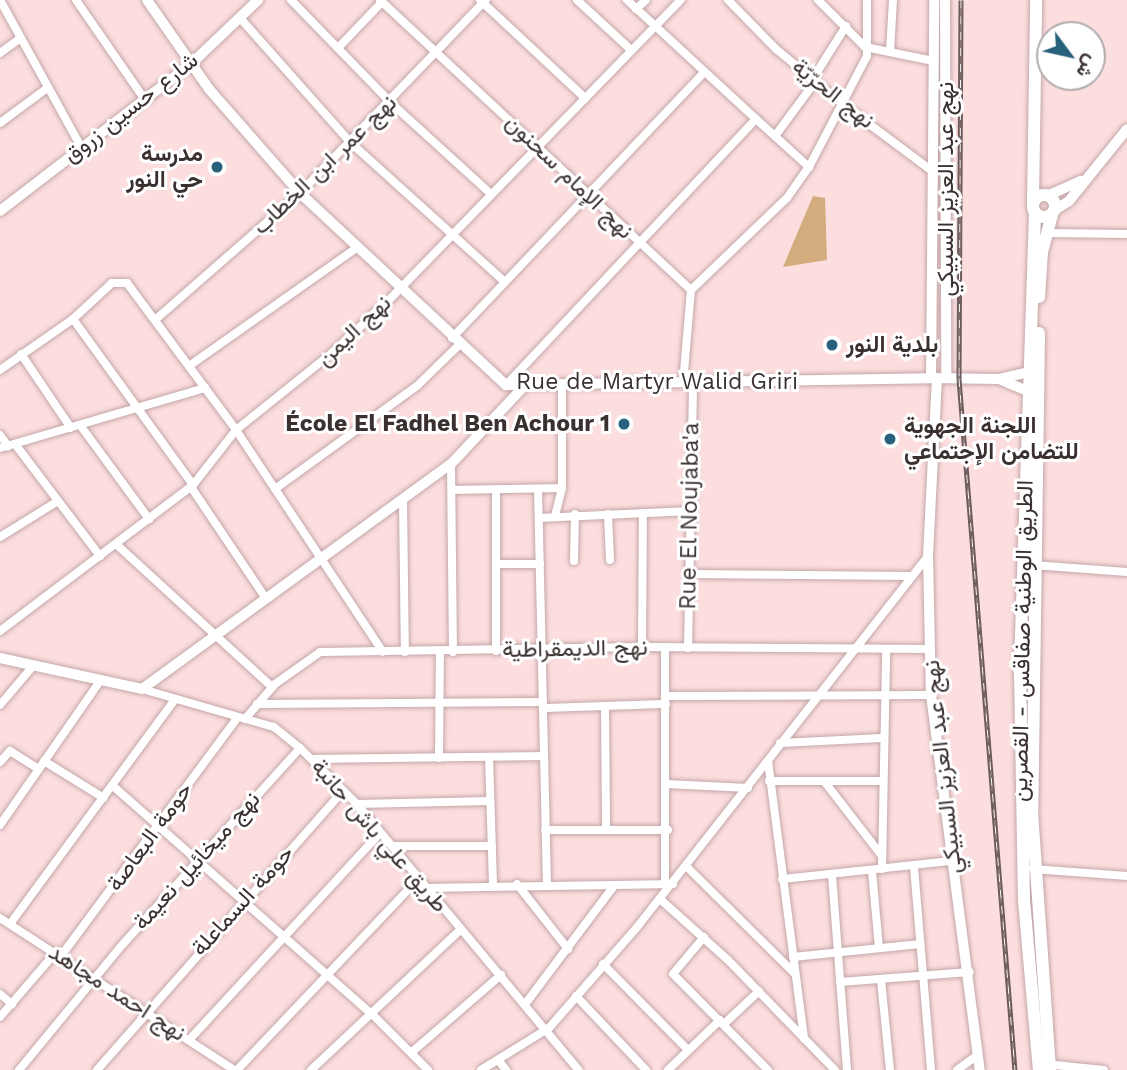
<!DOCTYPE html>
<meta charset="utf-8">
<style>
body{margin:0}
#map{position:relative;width:1127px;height:1070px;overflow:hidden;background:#fcdedf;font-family:"Work Sans",Vazirmatn,sans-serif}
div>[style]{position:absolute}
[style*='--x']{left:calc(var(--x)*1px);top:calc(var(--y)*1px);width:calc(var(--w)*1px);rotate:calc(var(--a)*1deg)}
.green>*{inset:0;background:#d2ac7c}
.roads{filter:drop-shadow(0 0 2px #c4a7a8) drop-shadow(0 0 2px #c4a7a8)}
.minor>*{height:8px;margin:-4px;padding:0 4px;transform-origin:4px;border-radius:4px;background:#fff}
.tertiary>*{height:10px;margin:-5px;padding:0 5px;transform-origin:5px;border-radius:5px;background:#fff}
.secondary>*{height:10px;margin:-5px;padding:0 5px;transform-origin:5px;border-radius:5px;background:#fff}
.primary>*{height:12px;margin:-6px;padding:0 6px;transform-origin:6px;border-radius:6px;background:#fff}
.primary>.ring{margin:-6px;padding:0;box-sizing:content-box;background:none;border:12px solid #fff;border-radius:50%}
.rail>*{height:5px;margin-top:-2.5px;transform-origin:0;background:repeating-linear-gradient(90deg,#fff 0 8px,#6c5c5c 0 16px);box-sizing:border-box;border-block:2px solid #6c5c5c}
.dots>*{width:19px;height:19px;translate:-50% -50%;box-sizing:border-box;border:4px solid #fff;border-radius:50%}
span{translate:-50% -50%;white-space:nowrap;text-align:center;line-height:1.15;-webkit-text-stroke:6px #fff;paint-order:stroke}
.street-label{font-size:23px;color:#3b3030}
.poi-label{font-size:23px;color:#3b3030;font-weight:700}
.right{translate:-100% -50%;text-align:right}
.left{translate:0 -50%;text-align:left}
.north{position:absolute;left:1036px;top:21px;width:70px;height:70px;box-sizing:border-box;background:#fff;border:2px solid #b1acac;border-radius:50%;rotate:123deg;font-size:19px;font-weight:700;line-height:28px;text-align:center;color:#3b3030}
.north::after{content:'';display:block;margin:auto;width:24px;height:32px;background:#28617b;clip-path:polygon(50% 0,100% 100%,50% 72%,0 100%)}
</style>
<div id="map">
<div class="green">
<div style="clip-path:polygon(813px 196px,825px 198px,827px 260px,783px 267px)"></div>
</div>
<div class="roads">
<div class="minor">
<div style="--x:0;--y:0;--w:168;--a:61.1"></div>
<div style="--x:76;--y:0;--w:121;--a:55.4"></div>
<div style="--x:291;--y:0;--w:144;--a:45.8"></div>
<div style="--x:391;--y:103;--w:135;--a:42.3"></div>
<div style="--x:380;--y:0;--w:425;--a:43"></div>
<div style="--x:691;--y:290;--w:93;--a:94.9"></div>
<div style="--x:480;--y:0;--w:144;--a:43"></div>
<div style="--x:577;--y:0;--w:74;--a:42.8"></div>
<div style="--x:728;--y:0;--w:69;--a:45.6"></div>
<div style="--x:776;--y:49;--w:89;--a:39.6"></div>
<div style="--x:845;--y:106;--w:107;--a:36.7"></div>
<div style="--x:931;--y:170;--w:18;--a:3"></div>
<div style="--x:818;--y:0;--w:66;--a:45"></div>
<div style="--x:865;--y:47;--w:70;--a:11.5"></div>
<div style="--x:636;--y:9;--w:13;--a:-42"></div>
<div style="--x:240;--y:18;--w:167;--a:48.4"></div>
<div style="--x:351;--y:143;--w:207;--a:42.1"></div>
<div style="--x:338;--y:48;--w:64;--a:-46.3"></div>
<div style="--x:890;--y:52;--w:52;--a:-86.7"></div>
<div style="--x:0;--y:53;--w:22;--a:-36"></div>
<div style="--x:812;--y:80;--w:64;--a:-57.8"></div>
<div style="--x:756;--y:119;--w:72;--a:42.2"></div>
<div style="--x:0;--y:123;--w:57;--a:-36.5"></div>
<div style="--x:775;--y:136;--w:67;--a:-53.5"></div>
<div style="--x:1046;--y:233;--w:81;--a:0.7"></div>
<div style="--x:691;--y:290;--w:133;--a:-43.8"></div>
<div style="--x:787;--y:198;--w:38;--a:-55"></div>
<div style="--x:809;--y:167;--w:125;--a:-62.4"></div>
<div style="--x:867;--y:56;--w:56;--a:-90"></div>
<div style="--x:73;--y:319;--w:205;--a:54.1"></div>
<div style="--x:155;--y:320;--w:193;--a:-41.2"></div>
<div style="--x:300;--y:193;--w:268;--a:-46.1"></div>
<div style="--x:452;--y:338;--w:366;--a:-46.5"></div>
<div style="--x:21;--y:354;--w:89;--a:56"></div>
<div style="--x:189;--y:366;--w:204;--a:-35.2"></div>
<div style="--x:0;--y:370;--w:89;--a:-34.9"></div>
<div style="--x:73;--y:319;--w:53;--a:-42.7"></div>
<div style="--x:112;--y:283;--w:15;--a:0"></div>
<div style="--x:127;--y:283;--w:183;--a:53.4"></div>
<div style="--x:236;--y:430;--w:266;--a:56.5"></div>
<div style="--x:506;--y:385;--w:365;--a:-46.8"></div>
<div style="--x:756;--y:119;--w:176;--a:-137.3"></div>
<div style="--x:80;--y:425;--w:117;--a:53.7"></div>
<div style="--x:0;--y:435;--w:14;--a:54"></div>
<div style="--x:15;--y:444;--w:141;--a:52.8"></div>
<div style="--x:0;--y:448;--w:214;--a:-16.3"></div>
<div style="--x:451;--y:464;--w:188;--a:89.4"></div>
<div style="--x:191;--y:487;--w:133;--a:56.1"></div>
<div style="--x:275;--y:489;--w:177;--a:-36"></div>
<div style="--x:418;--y:385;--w:57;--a:-44.3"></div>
<div style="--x:538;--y:489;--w:394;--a:88.7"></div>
<div style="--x:452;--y:490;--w:110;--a:-1"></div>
<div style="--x:403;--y:499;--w:153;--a:89.3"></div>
<div style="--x:608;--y:514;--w:46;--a:87.5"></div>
<div style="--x:555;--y:516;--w:29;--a:-76"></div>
<div style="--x:562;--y:488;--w:105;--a:-90"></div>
<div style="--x:539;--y:518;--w:152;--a:-2.6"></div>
<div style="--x:0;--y:537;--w:68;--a:-31.8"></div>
<div style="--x:116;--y:544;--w:212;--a:42.5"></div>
<div style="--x:574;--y:561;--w:47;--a:-88.8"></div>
<div style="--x:496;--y:564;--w:44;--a:0"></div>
<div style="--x:1033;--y:565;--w:94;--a:4.3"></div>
<div style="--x:689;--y:574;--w:222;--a:0.5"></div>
<div style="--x:0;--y:631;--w:242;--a:-37.1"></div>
<div style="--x:193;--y:485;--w:70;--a:-52"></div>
<div style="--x:236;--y:430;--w:124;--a:-38.8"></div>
<div style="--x:333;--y:352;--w:76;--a:-42.9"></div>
<div style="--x:389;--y:300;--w:419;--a:-45.8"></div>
<div style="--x:642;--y:647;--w:134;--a:-89.6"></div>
<div style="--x:688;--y:648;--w:265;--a:-88.9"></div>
<div style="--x:496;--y:651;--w:161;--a:-90"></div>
<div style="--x:142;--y:689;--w:137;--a:16.1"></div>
<div style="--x:274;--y:727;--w:33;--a:39"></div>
<div style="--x:300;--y:748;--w:80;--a:44.5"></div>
<div style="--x:357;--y:804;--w:346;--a:50.2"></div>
<div style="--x:666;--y:696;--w:265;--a:-0.2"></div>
<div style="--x:257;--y:704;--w:286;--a:-0.4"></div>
<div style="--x:0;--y:705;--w:51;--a:-49.8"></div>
<div style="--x:605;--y:706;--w:124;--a:89.5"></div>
<div style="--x:543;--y:708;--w:123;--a:-1.9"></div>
<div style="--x:245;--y:719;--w:46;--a:-49.4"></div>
<div style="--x:275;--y:684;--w:55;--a:-35.4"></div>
<div style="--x:320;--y:652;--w:322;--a:-0.9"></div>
<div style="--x:642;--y:647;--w:289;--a:0.4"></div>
<div style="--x:780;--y:743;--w:103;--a:-2.8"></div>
<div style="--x:489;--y:757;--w:128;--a:88.2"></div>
<div style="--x:439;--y:758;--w:106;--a:-89.5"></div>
<div style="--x:312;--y:759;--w:232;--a:-0.7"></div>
<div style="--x:44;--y:761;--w:70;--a:31.7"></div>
<div style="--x:768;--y:761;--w:280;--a:82.6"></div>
<div style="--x:0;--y:762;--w:15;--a:-48"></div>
<div style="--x:10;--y:751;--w:34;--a:32"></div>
<div style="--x:769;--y:781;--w:113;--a:0"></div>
<div style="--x:824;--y:781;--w:95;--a:52.3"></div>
<div style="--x:666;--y:784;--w:82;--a:2.8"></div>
<div style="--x:113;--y:786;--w:345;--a:41.4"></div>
<div style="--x:372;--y:1014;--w:79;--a:45"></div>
<div style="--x:357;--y:804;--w:133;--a:-1.3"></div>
<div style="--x:0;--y:825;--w:175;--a:-55.2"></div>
<div style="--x:545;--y:830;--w:123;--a:0"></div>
<div style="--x:392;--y:846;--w:100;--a:0"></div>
<div style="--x:687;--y:867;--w:152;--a:44.7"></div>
<div style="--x:914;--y:867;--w:204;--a:85.2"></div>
<div style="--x:882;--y:869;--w:218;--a:-88.9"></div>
<div style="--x:1033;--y:869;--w:94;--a:4.3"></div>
<div style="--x:872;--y:871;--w:77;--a:84.8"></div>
<div style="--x:832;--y:875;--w:196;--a:85.6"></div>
<div style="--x:782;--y:879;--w:169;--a:-6.1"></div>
<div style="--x:517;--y:884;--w:83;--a:51.9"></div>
<div style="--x:665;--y:884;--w:237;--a:-90"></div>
<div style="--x:426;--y:888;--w:247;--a:-0.9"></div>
<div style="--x:660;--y:899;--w:91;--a:41.9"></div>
<div style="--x:728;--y:960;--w:153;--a:45.8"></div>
<div style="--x:0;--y:918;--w:279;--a:33"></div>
<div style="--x:10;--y:924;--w:279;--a:-53.7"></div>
<div style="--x:704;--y:937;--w:48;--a:130"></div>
<div style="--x:673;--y:974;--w:135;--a:45.3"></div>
<div style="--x:61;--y:956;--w:297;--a:-53.5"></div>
<div style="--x:793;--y:957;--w:128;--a:-5.8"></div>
<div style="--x:603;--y:964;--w:121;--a:45.3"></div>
<div style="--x:881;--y:980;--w:90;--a:84.3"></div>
<div style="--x:840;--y:982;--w:130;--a:-4.4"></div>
<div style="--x:0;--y:994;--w:16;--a:40"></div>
<div style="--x:576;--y:996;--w:102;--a:46.6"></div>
<div style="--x:526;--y:1003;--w:146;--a:-53.1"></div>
<div style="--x:0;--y:1017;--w:86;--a:-49.3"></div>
<div style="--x:724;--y:1024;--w:48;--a:-43.3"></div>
<div style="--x:189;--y:1040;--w:282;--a:-47.3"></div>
<div style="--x:412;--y:1052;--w:118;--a:-40.9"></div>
<div style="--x:498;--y:1060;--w:13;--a:51"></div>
<div style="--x:1045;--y:1064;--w:59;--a:5.8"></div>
<div style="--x:19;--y:1070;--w:163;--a:-50.5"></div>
<div style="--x:123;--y:944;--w:264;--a:-47.9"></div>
<div style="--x:97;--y:1070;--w:372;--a:-48.6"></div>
<div style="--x:237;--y:1070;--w:263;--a:-46.5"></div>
<div style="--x:311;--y:1070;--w:206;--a:-43.2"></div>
<div style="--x:481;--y:1070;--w:80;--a:-31.7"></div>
<div style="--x:549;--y:1028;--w:135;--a:-48.9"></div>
<div style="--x:638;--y:926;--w:470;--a:-51.9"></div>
<div style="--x:668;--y:1070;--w:72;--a:-43.9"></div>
<div style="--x:957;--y:1070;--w:26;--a:-36"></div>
</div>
<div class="tertiary">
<div style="--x:147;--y:0;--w:108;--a:55.1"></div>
<div style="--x:209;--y:89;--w:138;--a:48.8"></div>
<div style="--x:300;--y:193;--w:282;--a:43"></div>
<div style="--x:506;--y:385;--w:425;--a:-0.9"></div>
<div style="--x:931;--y:378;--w:68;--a:0.8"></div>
<div style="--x:999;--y:379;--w:38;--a:23"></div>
<div style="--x:945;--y:0;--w:378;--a:89.8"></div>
<div style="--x:0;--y:211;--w:241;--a:-37.6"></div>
<div style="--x:191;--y:64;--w:93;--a:-43.7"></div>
<div style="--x:931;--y:378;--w:378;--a:-89.5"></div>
<div style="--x:937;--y:378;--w:178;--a:92.9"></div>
<div style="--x:928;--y:556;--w:139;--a:88.8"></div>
<div style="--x:931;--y:695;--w:378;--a:82.6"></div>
<div style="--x:999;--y:379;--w:36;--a:-13"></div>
<div style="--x:0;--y:658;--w:145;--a:12.3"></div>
<div style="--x:142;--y:689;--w:382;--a:-36.1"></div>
<div style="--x:451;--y:464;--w:110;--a:-46.8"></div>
</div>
<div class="secondary">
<div style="--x:1049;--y:195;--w:35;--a:-24"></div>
<div style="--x:1053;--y:211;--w:19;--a:-32"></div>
<div style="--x:1069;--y:201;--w:92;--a:-51.1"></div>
</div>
<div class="primary">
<div class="ring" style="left:1033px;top:195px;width:10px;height:10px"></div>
<div style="--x:1033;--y:202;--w:202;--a:-89.1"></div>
<div style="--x:1035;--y:213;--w:459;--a:91.9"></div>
<div style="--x:1020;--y:672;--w:228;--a:89"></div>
<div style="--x:1024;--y:900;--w:171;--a:85"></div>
<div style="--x:1039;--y:297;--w:45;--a:-86.2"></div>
<div style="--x:1042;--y:252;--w:39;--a:-75"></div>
<div style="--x:1039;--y:333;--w:479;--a:90.8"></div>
<div style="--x:1032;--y:812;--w:259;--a:86"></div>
</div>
</div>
<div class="rail">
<div style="--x:961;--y:0;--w:379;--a:90.3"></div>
<div style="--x:959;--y:379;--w:693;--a:85.37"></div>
</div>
<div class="dots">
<div style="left:217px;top:167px;background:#28617b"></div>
<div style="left:832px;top:345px;background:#28617b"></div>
<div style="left:624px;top:424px;background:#28617b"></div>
<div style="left:890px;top:439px;background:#28617b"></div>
</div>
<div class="street-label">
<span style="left:833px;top:94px;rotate:38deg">نهج الحرّيّة</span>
<span style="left:131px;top:108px;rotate:-38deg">شارع حسين زروق</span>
<span style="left:325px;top:165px;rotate:-44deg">نهج عمر ابن الخطاب</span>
<span style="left:569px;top:177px;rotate:44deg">نهج الإمام سحنون</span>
<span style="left:946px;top:189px;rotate:-90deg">نهج عبد العزيز السبيكي</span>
<span style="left:354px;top:331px;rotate:-43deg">نهج اليمن</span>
<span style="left:657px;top:382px">Rue de Martyr Walid Griri</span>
<span style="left:690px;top:516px;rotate:-89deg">Rue El Noujaba'a</span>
<span style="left:1023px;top:641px;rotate:-89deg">الطريق الوطنية صفاقس - القصرين</span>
<span style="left:575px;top:649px;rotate:-1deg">نهج الديمقراطية</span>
<span style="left:943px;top:767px;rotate:-96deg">نهج عبد العزيز السبيكي</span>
<span style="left:379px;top:836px;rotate:49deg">طريق علي باش حانبة</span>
<span style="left:150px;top:837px;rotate:-54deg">حومة البعاصة</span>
<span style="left:197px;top:861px;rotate:-48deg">نهج ميخائيل نعيمة</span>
<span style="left:243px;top:901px;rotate:-48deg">حومة السماعلة</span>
<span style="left:117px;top:993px;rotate:33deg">نهج احمد مجاهد</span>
</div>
<div class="poi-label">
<span class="right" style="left:203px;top:167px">مدرسة<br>حي النور</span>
<span class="left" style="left:846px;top:345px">بلدية النور</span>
<span class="right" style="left:610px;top:424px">École El Fadhel Ben Achour 1</span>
<span class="left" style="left:904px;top:439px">اللجنة الجهوية<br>للتضامن الإجتماعي</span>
</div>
<div class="north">ش</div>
</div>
